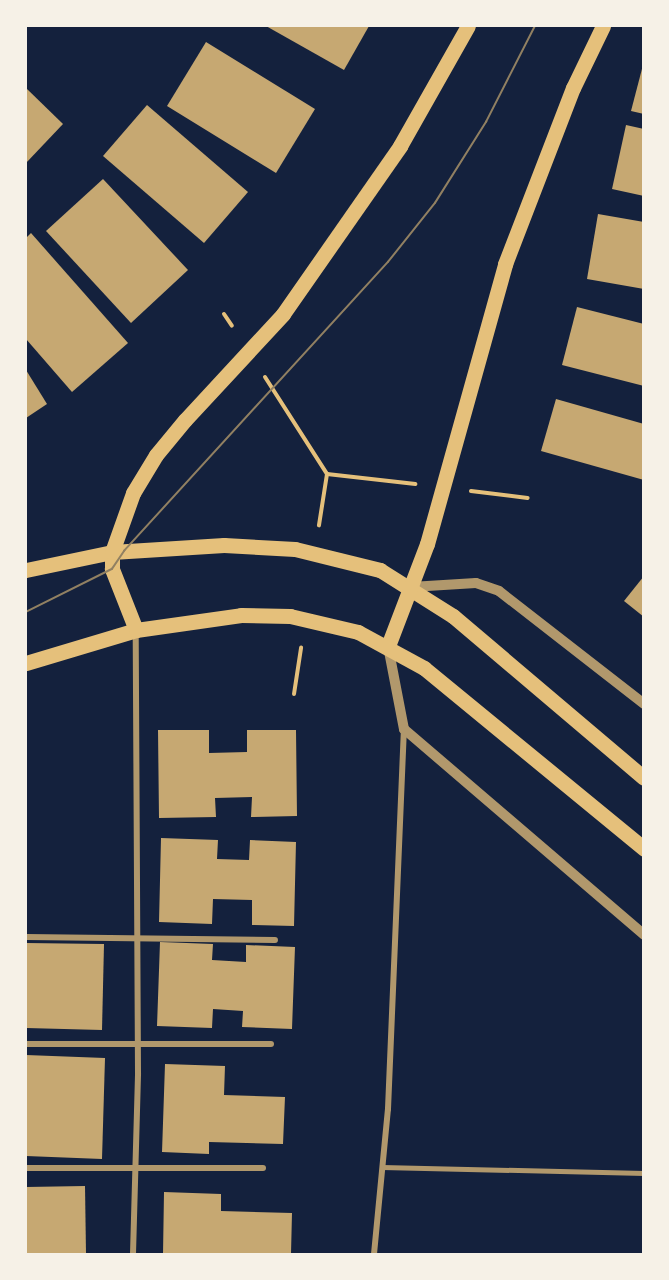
<!DOCTYPE html>
<style>
body{margin:0}
#map{position:relative;width:669px;height:1280px;overflow:hidden;background:#14213d;font-family:"PT Sans Narrow",sans-serif}
div>[style]{position:absolute}
[style*='--x']{left:calc(var(--x)*1px);top:calc(var(--y)*1px);width:calc(var(--w)*1px);rotate:calc(var(--a)*1deg)}
.building>*{inset:0;background:#c6a872}
.path>*{height:4px;margin:-2px;padding:0 2px;transform-origin:2px;border-radius:2px;background:#e5c07b}
.service>*{height:4.5px;margin:-2.25px;padding:0 2.25px;transform-origin:2.25px;border-radius:2.25px;background:#b1986c}
.minor>*{height:6px;margin:-3px;padding:0 3px;transform-origin:3px;border-radius:3px;background:#b1986c}
.tertiary>*{height:10px;margin:-5px;padding:0 5px;transform-origin:5px;border-radius:5px;background:#b1986c}
.primary>*{height:15px;margin:-7.5px;padding:0 7.5px;transform-origin:7.5px;border-radius:7.5px;background:#e5c07b}
.tram>*{height:1.5px;margin:-0.75px;padding:0 0.75px;transform-origin:0.75px;border-radius:0.75px;background:#918062}
span{translate:-50% -50%;white-space:nowrap;text-align:center;line-height:1.15;-webkit-text-stroke:6px #f6f1e7;paint-order:stroke}
.frame{position:absolute;inset:0;border:27px solid #f6f1e7;pointer-events:none}
</style>
<div id="map">
<div class="building">
<div style="clip-path:polygon(266px 26px,369px 26px,344px 70px)"></div>
<div style="clip-path:polygon(206px 42px,315px 109px,276px 173px,167px 106px)"></div>
<div style="clip-path:polygon(643px 65px,644px 65px,644px 114px,631px 111px)"></div>
<div style="clip-path:polygon(26px 88px,63px 124px,26px 163px)"></div>
<div style="clip-path:polygon(147px 105px,248px 192px,204px 243px,103px 156px)"></div>
<div style="clip-path:polygon(626px 125px,644px 129px,644px 196px,612px 189px)"></div>
<div style="clip-path:polygon(103px 179px,188px 270px,131px 323px,46px 231px)"></div>
<div style="clip-path:polygon(598px 214px,644px 222px,644px 289px,587px 279px)"></div>
<div style="clip-path:polygon(31px 233px,128px 343px,72px 392px,26px 339px,26px 238px)"></div>
<div style="clip-path:polygon(577px 307px,644px 324px,644px 386px,562px 365px)"></div>
<div style="clip-path:polygon(26px 370px,47px 404px,26px 418px)"></div>
<div style="clip-path:polygon(556px 399px,644px 424px,644px 480px,541px 451px)"></div>
<div style="clip-path:polygon(644px 576px,644px 617px,624px 601px)"></div>
<div style="clip-path:polygon(158px 730px,209px 730px,209px 753px,247px 752px,247px 730px,296px 730px,297px 816px,251px 817px,252px 797px,215px 798px,216px 817px,159px 818px)"></div>
<div style="clip-path:polygon(161px 838px,218px 840px,217px 859px,249px 860px,250px 840px,296px 842px,294px 926px,252px 925px,252px 900px,213px 899px,212px 924px,159px 922px)"></div>
<div style="clip-path:polygon(160px 942px,213px 944px,212px 960px,246px 962px,246px 945px,295px 947px,292px 1029px,242px 1027px,243px 1011px,213px 1009px,212px 1028px,157px 1026px)"></div>
<div style="clip-path:polygon(26px 943px,104px 944px,102px 1030px,26px 1028px)"></div>
<div style="clip-path:polygon(26px 1055px,105px 1058px,102px 1159px,26px 1156px)"></div>
<div style="clip-path:polygon(165px 1064px,225px 1066px,224px 1095px,285px 1097px,283px 1144px,209px 1142px,209px 1154px,162px 1152px)"></div>
<div style="clip-path:polygon(85px 1186px,86px 1254px,26px 1254px,26px 1187px)"></div>
<div style="clip-path:polygon(164px 1192px,221px 1194px,221px 1211px,292px 1213px,291px 1254px,163px 1254px)"></div>
</div>
<div class="path">
<div style="--x:224;--y:314;--w:14;--a:56"></div>
<div style="--x:265;--y:377;--w:115;--a:57.4"></div>
<div style="--x:327;--y:474;--w:52;--a:98.9"></div>
<div style="--x:327;--y:474;--w:89;--a:6.5"></div>
<div style="--x:471;--y:491;--w:57;--a:7"></div>
<div style="--x:294;--y:694;--w:47;--a:-81.3"></div>
</div>
<div class="service">
<div style="--x:382;--y:1167;--w:262;--a:1.3"></div>
</div>
<div class="minor">
<div style="--x:26;--y:937;--w:249;--a:0.7"></div>
<div style="--x:26;--y:1044;--w:245;--a:0"></div>
<div style="--x:26;--y:1168;--w:237;--a:0"></div>
<div style="--x:133;--y:1254;--w:181;--a:-88.4"></div>
<div style="--x:138;--y:1073;--w:442;--a:-90.3"></div>
<div style="--x:374;--y:1254;--w:146;--a:-84.5"></div>
<div style="--x:388;--y:1109;--w:380;--a:-87.6"></div>
</div>
<div class="tertiary">
<div style="--x:411;--y:587;--w:65;--a:-3.5"></div>
<div style="--x:476;--y:583;--w:24;--a:19"></div>
<div style="--x:499;--y:591;--w:184;--a:37.9"></div>
<div style="--x:388;--y:646;--w:85;--a:79.1"></div>
<div style="--x:404;--y:729;--w:316;--a:40.6"></div>
</div>
<div class="primary">
<div style="--x:26;--y:570;--w:88;--a:-11.8"></div>
<div style="--x:112;--y:552;--w:112;--a:-3.6"></div>
<div style="--x:224;--y:545;--w:71;--a:3.2"></div>
<div style="--x:295;--y:549;--w:88;--a:13.9"></div>
<div style="--x:380;--y:570;--w:86;--a:32.2"></div>
<div style="--x:453;--y:616;--w:250;--a:40.3"></div>
<div style="--x:136;--y:630;--w:66;--a:-111.5"></div>
<div style="--x:112;--y:569;--w:17;--a:-90"></div>
<div style="--x:112;--y:552;--w:63;--a:-70.4"></div>
<div style="--x:133;--y:493;--w:44;--a:-58.8"></div>
<div style="--x:156;--y:455;--w:45;--a:-50.4"></div>
<div style="--x:185;--y:420;--w:144;--a:-47.2"></div>
<div style="--x:283;--y:314;--w:205;--a:-55.1"></div>
<div style="--x:400;--y:146;--w:138;--a:-60.5"></div>
<div style="--x:388;--y:646;--w:109;--a:-69.1"></div>
<div style="--x:427;--y:544;--w:291;--a:-74.4"></div>
<div style="--x:505;--y:264;--w:189;--a:-68.9"></div>
<div style="--x:573;--y:88;--w:69;--a:-64.2"></div>
<div style="--x:26;--y:663;--w:115;--a:-16.7"></div>
<div style="--x:136;--y:630;--w:106;--a:-8.1"></div>
<div style="--x:241;--y:615;--w:49;--a:1.2"></div>
<div style="--x:290;--y:616;--w:70;--a:13.2"></div>
<div style="--x:358;--y:632;--w:75;--a:28.6"></div>
<div style="--x:424;--y:668;--w:285;--a:39.4"></div>
</div>
<div class="tram">
<div style="--x:26;--y:612;--w:96;--a:-26.6"></div>
<div style="--x:112;--y:569;--w:22;--a:-56"></div>
<div style="--x:124;--y:551;--w:391;--a:-47.6"></div>
<div style="--x:388;--y:262;--w:75;--a:-51.5"></div>
<div style="--x:435;--y:203;--w:96;--a:-57.8"></div>
<div style="--x:486;--y:122;--w:108;--a:-63"></div>
</div>
<div class="frame"></div>
</div>
